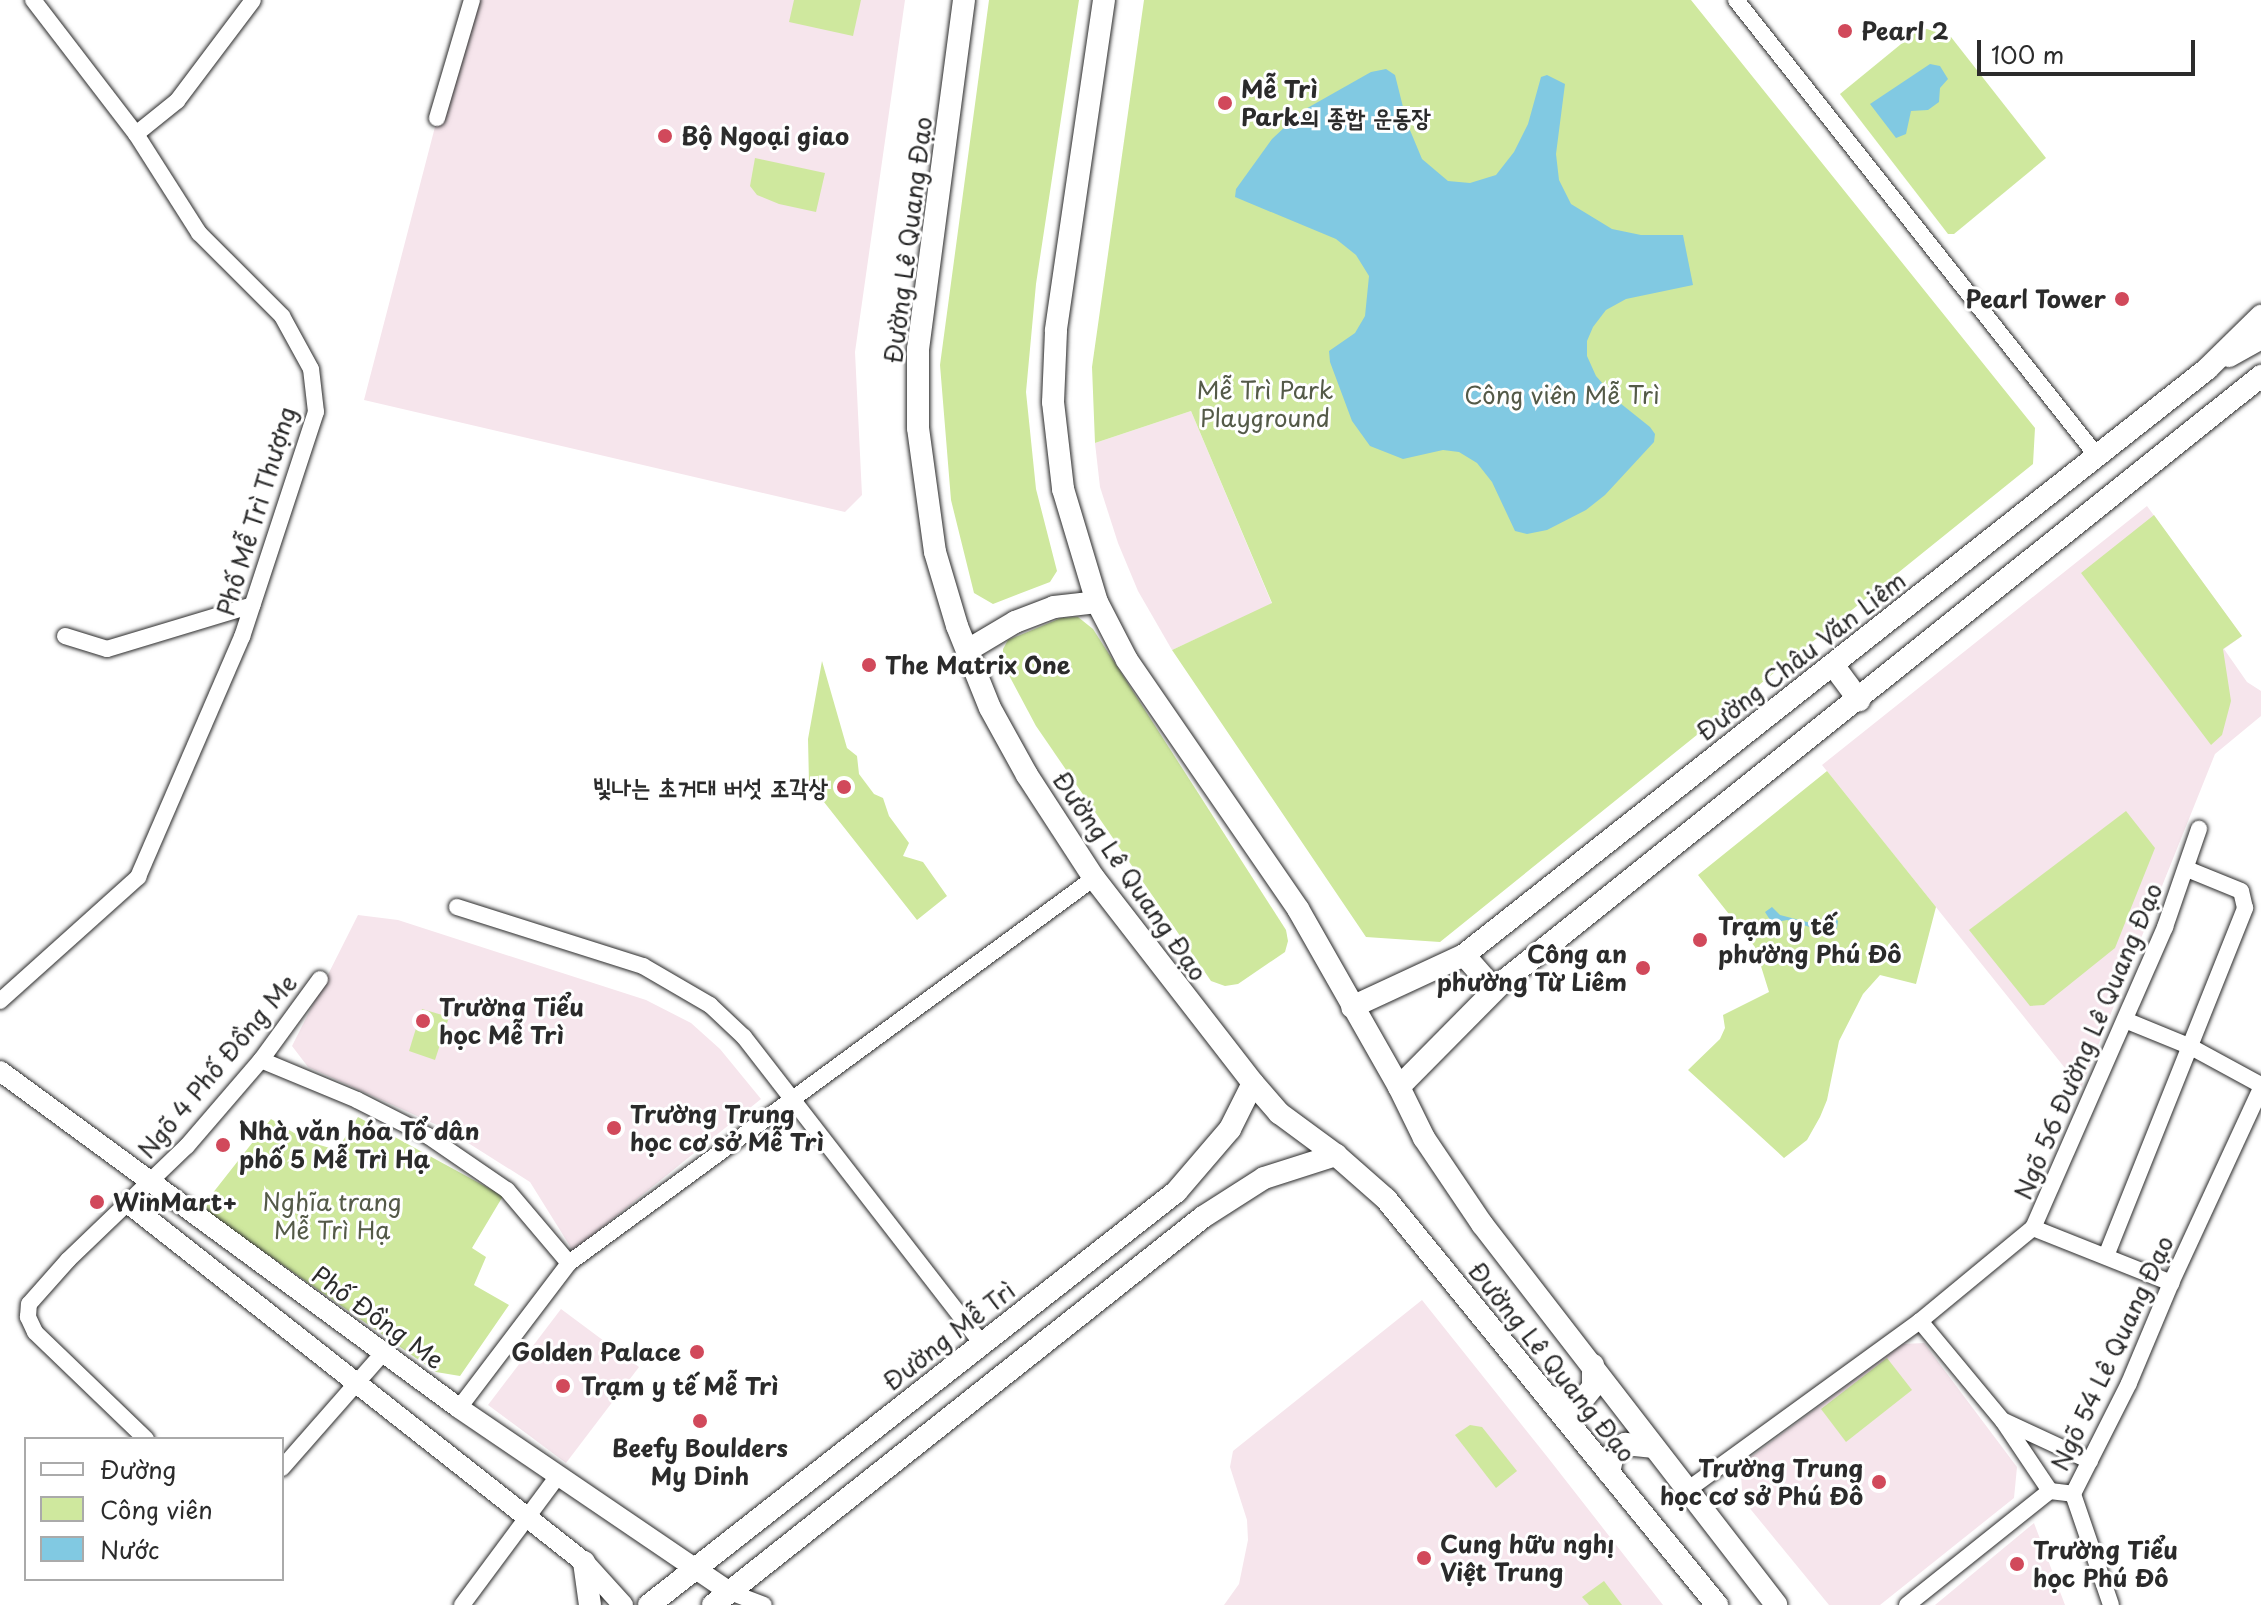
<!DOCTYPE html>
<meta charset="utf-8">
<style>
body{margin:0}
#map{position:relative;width:2261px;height:1605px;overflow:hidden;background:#fff;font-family:"Playpen Sans","Poor Story",sans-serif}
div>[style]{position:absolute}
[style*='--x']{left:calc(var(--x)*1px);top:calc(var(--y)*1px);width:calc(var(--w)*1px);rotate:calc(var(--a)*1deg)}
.built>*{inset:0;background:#f6e5ec}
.green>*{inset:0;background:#cfe89e}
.water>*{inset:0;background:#81c9e2}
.roads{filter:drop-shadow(0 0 2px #2b2b2b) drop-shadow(0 0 2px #2b2b2b)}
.minor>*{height:16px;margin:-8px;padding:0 8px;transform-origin:8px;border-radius:8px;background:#fff}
.tertiary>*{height:20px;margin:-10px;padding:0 10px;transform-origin:10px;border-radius:10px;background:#fff}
.secondary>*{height:22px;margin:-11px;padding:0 11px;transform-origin:11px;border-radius:11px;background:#fff}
.dots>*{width:22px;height:22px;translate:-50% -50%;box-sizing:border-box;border:4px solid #fff;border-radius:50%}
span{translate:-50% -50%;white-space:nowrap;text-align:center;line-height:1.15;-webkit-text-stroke:6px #fff;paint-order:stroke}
.poi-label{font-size:24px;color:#2b2b2b;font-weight:700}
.left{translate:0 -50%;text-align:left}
.right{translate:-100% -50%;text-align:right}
.street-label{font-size:24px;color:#2b2b2b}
.park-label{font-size:24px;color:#545a48}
.legend{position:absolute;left:24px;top:1437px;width:260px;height:144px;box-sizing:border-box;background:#fff;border:2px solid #aaa;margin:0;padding:10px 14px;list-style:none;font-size:24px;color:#2b2b2b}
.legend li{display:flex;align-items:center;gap:16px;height:40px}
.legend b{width:40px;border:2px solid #aaa}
.scale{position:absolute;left:1977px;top:40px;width:218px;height:36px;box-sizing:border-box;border:4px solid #2b2b2b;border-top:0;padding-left:10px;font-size:24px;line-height:28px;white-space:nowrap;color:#2b2b2b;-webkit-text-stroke:6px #fff;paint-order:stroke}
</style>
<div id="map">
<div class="built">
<div style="clip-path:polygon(468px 0,905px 0,855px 352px,862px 495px,845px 512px,364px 400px)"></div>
<div style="clip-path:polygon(1191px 411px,1272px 604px,1172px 650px,1138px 591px,1118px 543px,1100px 487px,1095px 443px)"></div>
<div style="clip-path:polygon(2147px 506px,2242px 636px,2224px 649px,2247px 682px,2261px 691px,2261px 716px,2215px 754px,2081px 1088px,1822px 765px)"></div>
<div style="clip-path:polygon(358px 915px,398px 920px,646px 1000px,691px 1023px,720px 1049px,761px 1099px,573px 1251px,530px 1182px,446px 1129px,308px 1067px,292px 1046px)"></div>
<div style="clip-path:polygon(1422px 1300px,1549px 1459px,1663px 1605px,1224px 1605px,1239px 1584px,1248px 1540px,1247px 1520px,1230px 1467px,1233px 1451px)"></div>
<div style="clip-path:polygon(561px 1309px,639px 1367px,566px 1463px,488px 1405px)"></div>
<div style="clip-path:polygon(1924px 1343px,2017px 1467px,2014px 1498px,1880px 1605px,1829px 1605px,1743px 1500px,1740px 1465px,1903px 1344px)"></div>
<div style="clip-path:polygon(2034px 1523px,2065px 1605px,1935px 1605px)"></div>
</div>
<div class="green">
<div style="clip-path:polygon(794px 0,861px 0,853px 36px,789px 22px)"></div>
<div style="clip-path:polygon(989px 0,1079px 0,1036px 284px,1026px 392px,1036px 489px,1057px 571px,1050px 582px,993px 604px,974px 593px,951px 500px,940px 365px)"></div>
<div style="clip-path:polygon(1144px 0,1691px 0,2035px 428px,2033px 464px,1440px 942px,1366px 937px,1172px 650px,1272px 603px,1191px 411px,1095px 443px,1092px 367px)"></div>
<div style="clip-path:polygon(1927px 29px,1951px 37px,2046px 158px,1954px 234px,1948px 234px,1840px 94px,1917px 31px)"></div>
<div style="clip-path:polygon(755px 158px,825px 173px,816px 212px,779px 204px,757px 195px,750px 186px)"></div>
<div style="clip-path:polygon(2154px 515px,2242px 636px,2223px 649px,2231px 701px,2222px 735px,2211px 745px,2081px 573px)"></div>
<div style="clip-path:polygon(1078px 617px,1093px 629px,1286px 930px,1288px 941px,1285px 952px,1238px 984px,1225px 986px,1211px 981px,1036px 726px,1003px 664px,1003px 649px,1008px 640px,1061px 618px)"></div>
<div style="clip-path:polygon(822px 661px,847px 748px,857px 756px,859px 774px,874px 794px,883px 798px,889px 816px,909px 843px,903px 856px,923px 862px,947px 896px,917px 920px,809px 783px,808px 739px)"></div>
<div style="clip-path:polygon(1827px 771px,1936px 907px,1916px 984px,1880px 975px,1863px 994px,1839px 1041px,1827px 1100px,1820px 1117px,1807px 1140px,1784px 1158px,1688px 1070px,1720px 1039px,1725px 1028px,1723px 1015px,1769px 992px,1755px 947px,1698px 875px)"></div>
<div style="clip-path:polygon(2126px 811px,2155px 848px,2115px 948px,2044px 1005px,2030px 1006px,1969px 930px)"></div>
<div style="clip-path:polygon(422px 1009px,449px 1017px,435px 1060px,409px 1051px)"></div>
<div style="clip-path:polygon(358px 1117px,503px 1196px,472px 1248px,486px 1257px,474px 1285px,509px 1305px,460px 1376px,436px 1372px,201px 1208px,271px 1119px,309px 1142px,337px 1150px)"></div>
<div style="clip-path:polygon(1887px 1358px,1912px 1390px,1846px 1442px,1821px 1409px)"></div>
<div style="clip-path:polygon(1470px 1425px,1482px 1427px,1517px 1471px,1496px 1488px,1455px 1435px)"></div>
<div style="clip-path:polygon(1604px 1581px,1622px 1605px,1589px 1605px,1582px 1597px)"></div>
</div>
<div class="water">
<div style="clip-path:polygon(1930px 64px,1940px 66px,1948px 79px,1940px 88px,1939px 102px,1928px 110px,1911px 111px,1906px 134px,1896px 138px,1870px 104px)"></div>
<div style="clip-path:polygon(1386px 69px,1395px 75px,1407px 123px,1422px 159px,1448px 181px,1470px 183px,1496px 175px,1514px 152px,1528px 124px,1541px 77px,1547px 75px,1565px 84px,1556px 154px,1559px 180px,1571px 204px,1612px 229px,1641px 235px,1683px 235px,1693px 285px,1626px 299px,1606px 310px,1593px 327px,1587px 341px,1587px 356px,1596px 376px,1620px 403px,1650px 427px,1655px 434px,1654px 442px,1605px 495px,1586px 510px,1547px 530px,1527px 534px,1515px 531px,1492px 482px,1477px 463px,1459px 452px,1443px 450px,1403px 459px,1370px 446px,1352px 421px,1330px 362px,1329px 351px,1355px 333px,1365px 316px,1369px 276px,1356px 255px,1336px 239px,1235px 197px,1236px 189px,1272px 139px,1302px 111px,1371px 72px)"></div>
<div style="clip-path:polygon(1772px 907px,1780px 915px,1811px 923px,1819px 923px,1833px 915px,1838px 921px,1837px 928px,1826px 932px,1787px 920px,1772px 923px,1765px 912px)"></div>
</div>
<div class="roads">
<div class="minor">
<div style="--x:1736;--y:0;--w:582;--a:51.63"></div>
<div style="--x:437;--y:118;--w:123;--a:-73.5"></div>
<div style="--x:136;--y:134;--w:53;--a:-38.8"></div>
<div style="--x:177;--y:101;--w:126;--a:-53"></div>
<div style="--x:65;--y:636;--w:44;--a:17.2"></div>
<div style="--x:107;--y:649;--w:152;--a:-16.8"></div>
<div style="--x:457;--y:907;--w:195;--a:17.6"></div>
<div style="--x:643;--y:966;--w:78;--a:30.2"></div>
<div style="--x:710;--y:1005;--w:47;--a:43.3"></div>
<div style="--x:744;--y:1037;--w:388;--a:52.2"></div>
<div style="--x:0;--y:1001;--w:186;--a:-41.9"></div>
<div style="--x:138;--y:877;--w:262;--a:-66.6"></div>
<div style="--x:242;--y:637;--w:237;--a:-71.8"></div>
<div style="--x:316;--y:412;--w:43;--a:-96.6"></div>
<div style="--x:311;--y:369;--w:60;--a:-118.7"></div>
<div style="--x:282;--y:316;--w:117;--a:-135"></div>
<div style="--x:199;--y:233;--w:117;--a:-122.5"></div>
<div style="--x:136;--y:134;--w:169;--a:-127.5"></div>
<div style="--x:2125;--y:1020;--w:71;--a:22.2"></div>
<div style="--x:2191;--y:1047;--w:80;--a:28.5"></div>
<div style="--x:261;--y:1060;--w:104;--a:22.6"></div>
<div style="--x:357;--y:1100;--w:80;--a:26.9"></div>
<div style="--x:428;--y:1136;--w:96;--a:34.4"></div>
<div style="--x:507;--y:1190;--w:96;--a:49.7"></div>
<div style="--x:2033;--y:1228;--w:149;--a:21.7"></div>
<div style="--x:2106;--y:1256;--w:375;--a:-68.2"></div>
<div style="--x:2245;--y:908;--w:17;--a:-103"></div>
<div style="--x:2241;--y:891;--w:58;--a:-157.8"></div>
<div style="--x:1920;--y:1321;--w:130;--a:50.3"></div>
<div style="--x:2003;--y:1421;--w:84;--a:56.1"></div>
<div style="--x:459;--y:1408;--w:182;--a:-52.8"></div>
<div style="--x:569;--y:1263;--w:651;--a:-36.25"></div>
<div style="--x:2004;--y:1421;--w:95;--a:24.9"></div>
<div style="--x:146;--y:1439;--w:154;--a:-136.1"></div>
<div style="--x:35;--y:1332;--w:17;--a:-115"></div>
<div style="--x:28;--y:1317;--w:13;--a:-86"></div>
<div style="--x:29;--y:1304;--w:59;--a:-48.4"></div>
<div style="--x:68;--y:1260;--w:165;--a:-43.8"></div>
<div style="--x:187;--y:1146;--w:113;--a:-49.3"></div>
<div style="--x:261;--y:1060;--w:100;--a:-53.9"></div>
<div style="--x:282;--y:1468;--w:153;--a:-48.7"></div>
<div style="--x:1686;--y:1491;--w:289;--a:-36"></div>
<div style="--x:1920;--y:1321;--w:146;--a:-39.5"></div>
<div style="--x:2033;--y:1228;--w:329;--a:-66.3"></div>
<div style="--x:2165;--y:927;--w:104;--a:-70.9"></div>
<div style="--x:2073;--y:1494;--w:124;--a:-63.2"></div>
<div style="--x:2129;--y:1383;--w:108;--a:-67.2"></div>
<div style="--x:2171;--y:1283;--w:215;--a:-65.2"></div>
<div style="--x:2073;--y:1494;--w:117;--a:71.1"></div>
<div style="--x:730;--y:1592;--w:36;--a:21"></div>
<div style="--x:462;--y:1605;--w:159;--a:-53.4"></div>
<div style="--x:1907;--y:1605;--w:183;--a:-38.6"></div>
<div style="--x:2050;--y:1491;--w:23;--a:7"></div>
</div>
<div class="tertiary">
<div style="--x:0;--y:1071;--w:569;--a:36.29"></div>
<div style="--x:459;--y:1408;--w:328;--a:34.2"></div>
<div style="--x:129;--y:1204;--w:579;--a:38.2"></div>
<div style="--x:584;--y:1562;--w:58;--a:47.8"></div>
</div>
<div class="secondary">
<div style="--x:964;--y:0;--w:352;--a:97.5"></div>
<div style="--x:918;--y:349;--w:79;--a:90"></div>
<div style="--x:918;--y:428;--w:125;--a:82.2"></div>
<div style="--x:935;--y:552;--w:77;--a:73.4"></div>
<div style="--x:957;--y:626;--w:88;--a:68.1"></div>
<div style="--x:990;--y:708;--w:77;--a:61.1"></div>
<div style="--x:1027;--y:775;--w:123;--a:57"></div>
<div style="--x:1094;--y:878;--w:259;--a:52.2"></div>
<div style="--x:1253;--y:1083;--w:40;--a:49"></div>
<div style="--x:1279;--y:1113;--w:71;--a:36.4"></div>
<div style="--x:1336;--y:1155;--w:67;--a:41.3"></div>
<div style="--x:1386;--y:1199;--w:524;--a:50.81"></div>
<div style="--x:1104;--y:0;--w:334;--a:98.3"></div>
<div style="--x:1056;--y:331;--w:71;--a:92.4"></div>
<div style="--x:1053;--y:402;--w:88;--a:83.4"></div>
<div style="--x:1063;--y:489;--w:118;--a:73.3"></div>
<div style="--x:1097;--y:602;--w:65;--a:62.7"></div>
<div style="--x:1127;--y:660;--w:302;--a:55.5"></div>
<div style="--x:1298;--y:909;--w:205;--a:60.4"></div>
<div style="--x:1399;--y:1087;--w:57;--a:63.9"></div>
<div style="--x:1424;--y:1138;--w:104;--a:56"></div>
<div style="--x:1482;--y:1224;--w:481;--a:52.3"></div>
<div style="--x:2229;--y:356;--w:37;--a:-29"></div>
<div style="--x:968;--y:650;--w:55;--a:-30.8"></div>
<div style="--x:1015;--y:622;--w:42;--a:-21"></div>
<div style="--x:1054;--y:607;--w:43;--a:-6.6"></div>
<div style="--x:1833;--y:665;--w:44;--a:53.4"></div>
<div style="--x:1464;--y:955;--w:45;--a:48.6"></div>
<div style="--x:1352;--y:1007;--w:123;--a:-24.9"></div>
<div style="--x:1464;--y:955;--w:946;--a:-38.26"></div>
<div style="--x:2207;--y:369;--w:76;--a:-44.5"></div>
<div style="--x:1399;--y:1087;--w:151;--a:-45.3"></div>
<div style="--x:1505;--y:980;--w:968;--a:-38.62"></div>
<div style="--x:1548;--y:1396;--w:24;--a:19"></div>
<div style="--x:1571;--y:1404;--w:14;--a:-25"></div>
<div style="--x:1584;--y:1398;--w:14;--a:-51"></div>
<div style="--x:1593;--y:1387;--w:22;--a:-90"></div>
<div style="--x:1609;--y:1473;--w:19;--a:-78"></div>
<div style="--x:1613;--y:1454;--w:16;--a:-40"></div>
<div style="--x:1625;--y:1444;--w:27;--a:6"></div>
<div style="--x:584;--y:1562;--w:43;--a:82.1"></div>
<div style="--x:649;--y:1605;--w:670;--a:-38.09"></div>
<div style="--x:1176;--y:1192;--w:83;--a:-49.4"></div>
<div style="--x:1230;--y:1129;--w:51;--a:-63.4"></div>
<div style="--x:713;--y:1605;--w:625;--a:-38.37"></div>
<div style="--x:1203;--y:1217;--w:72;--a:-32.6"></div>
<div style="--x:1264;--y:1178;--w:76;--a:-17.7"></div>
</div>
</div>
<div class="dots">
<div style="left:1845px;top:31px;background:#d1495b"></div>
<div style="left:1225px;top:103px;background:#d1495b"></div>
<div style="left:665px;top:136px;background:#d1495b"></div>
<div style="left:2122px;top:299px;background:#d1495b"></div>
<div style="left:869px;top:665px;background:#d1495b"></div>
<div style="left:844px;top:787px;background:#d1495b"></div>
<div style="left:1700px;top:940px;background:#d1495b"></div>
<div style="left:1643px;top:968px;background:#d1495b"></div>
<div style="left:423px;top:1021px;background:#d1495b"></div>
<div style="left:614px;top:1128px;background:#d1495b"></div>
<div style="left:223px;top:1145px;background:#d1495b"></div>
<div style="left:97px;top:1202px;background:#d1495b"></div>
<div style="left:697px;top:1352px;background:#d1495b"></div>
<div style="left:563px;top:1386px;background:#d1495b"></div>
<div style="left:700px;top:1421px;background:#d1495b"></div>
<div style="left:1879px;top:1482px;background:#d1495b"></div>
<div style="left:1424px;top:1558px;background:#d1495b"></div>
<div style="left:2017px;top:1564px;background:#d1495b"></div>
</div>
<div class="poi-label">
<span class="left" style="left:1861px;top:31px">Pearl 2</span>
<span class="left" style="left:1241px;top:103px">Mễ Trì<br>Park의 종합 운동장</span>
<span class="left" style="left:681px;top:136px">Bộ Ngoại giao</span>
<span class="right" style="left:2106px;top:299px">Pearl Tower</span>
<span class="left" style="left:885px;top:665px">The Matrix One</span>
<span class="right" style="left:828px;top:787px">빛나는 초거대 버섯 조각상</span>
<span class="left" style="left:1718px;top:940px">Trạm y tế<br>phường Phú Đô</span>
<span class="right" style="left:1627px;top:968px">Công an<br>phường Từ Liêm</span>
<span class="left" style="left:439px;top:1021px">Trường Tiểu<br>học Mễ Trì</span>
<span class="left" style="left:630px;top:1128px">Trường Trung<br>học cơ sở Mễ Trì</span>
<span class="left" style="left:239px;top:1145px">Nhà văn hóa Tổ dân<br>phố 5 Mễ Trì Hạ</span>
<span class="left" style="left:113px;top:1202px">WinMart+</span>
<span class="right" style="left:681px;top:1352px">Golden Palace</span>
<span class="left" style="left:581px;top:1386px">Trạm y tế Mễ Trì</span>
<span style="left:700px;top:1462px">Beefy Boulders<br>My Dinh</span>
<span class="right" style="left:1863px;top:1482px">Trường Trung<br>học cơ sở Phú Đô</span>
<span class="left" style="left:1440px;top:1558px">Cung hữu nghị<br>Việt Trung</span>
<span class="left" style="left:2033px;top:1564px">Trường Tiểu<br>học Phú Đô</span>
</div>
<div class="street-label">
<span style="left:908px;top:240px;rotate:-83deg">Đường Lê Quang Đạo</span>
<span style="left:256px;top:511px;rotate:-73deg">Phố Mễ Trì Thượng</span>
<span style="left:1801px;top:656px;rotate:-38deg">Đường Châu Văn Liêm</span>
<span style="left:1130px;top:876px;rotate:55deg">Đường Lê Quang Đạo</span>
<span style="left:2088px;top:1041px;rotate:-67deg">Ngõ 56 Đường Lê Quang Đạo</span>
<span style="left:217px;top:1066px;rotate:-50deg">Ngõ 4 Phố Đồng Me</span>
<span style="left:378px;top:1317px;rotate:36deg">Phố Đồng Me</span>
<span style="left:949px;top:1336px;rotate:-38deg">Đường Mễ Trì</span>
<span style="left:2112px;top:1353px;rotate:-65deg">Ngõ 54 Lê Quang Đạo</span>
<span style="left:1552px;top:1362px;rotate:51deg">Đường Lê Quang Đạo</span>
</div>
<div class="park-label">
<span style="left:1265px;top:404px">Mễ Trì Park<br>Playground</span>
<span style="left:1562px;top:395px">Công viên Mễ Trì</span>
<span style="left:332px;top:1216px">Nghĩa trang<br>Mễ Trì Hạ</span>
</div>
<ul class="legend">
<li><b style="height:10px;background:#fff"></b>Đường</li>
<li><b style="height:22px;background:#cfe89e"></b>Công viên</li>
<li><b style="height:22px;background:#81c9e2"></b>Nước</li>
</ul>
<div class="scale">100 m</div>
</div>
